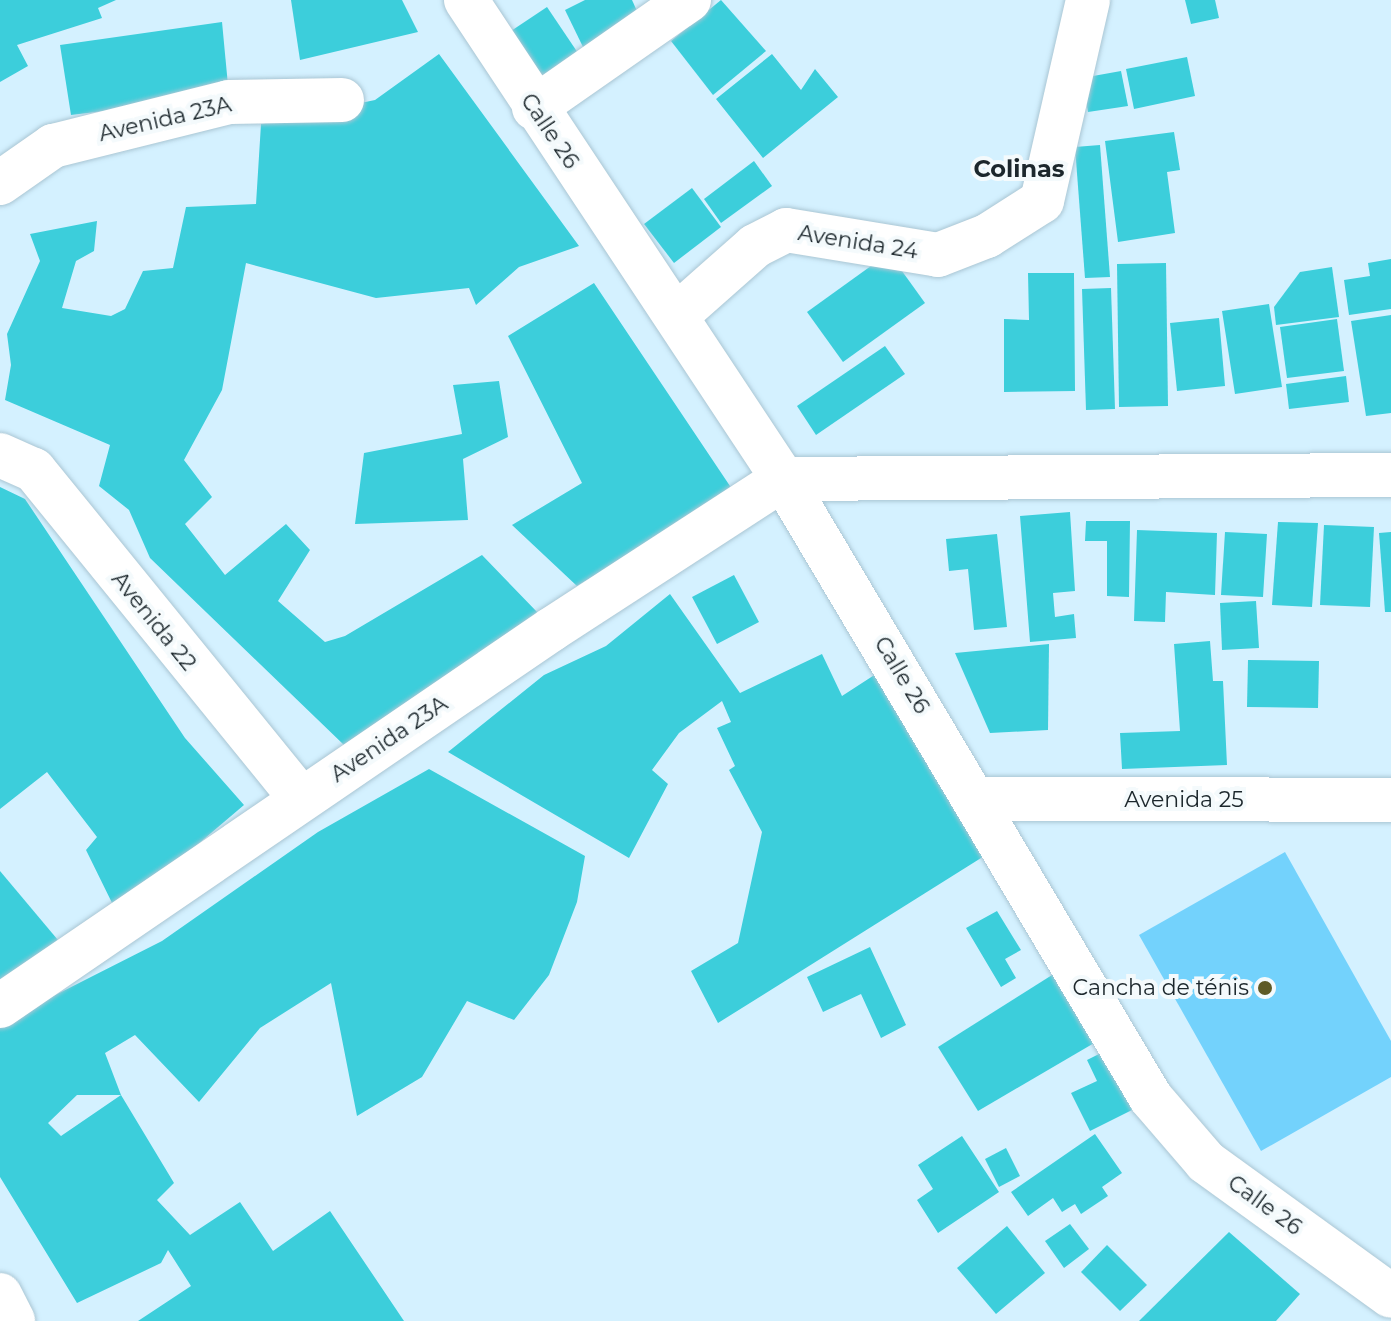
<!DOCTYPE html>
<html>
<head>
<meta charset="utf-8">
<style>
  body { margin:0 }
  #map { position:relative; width:1391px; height:1321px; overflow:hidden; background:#d4f1ff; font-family:Montserrat,sans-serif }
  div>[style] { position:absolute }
  .green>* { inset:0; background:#73d2fc }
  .building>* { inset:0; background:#3ccedb }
  .roads { filter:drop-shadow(0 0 2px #aac6d4) drop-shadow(0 0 2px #aac6d4) }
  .minor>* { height:44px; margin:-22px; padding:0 22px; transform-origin:22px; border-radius:22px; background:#fff }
  .dots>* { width:22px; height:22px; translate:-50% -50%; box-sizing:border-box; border:4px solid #f4fafc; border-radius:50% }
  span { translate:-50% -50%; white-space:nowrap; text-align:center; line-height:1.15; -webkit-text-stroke:8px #f4fafc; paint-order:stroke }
  .street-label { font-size:22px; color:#1c272c }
  .poi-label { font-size:22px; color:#1c272c }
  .right { translate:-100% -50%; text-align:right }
  .neighbourhood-label { font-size:24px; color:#1c272c; font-weight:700 }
</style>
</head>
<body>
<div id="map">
  <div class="green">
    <div style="clip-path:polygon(1285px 852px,1391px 1041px,1391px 1077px,1261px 1151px,1139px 935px)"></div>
  </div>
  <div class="building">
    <div style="clip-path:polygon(0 0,116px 0,98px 8px,102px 18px,17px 45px,28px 66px,0 82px)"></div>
    <div style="clip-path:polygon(291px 0,402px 0,418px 32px,300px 60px)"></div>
    <div style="clip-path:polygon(585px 0,632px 0,641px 20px,584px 49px,565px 10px)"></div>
    <div style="clip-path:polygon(721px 0,766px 51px,713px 95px,671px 41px)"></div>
    <div style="clip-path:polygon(1185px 0,1215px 0,1219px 18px,1191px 24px)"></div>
    <div style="clip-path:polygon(547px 7px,582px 59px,539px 87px,505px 35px)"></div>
    <div style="clip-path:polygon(222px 22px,229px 96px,71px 115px,60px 45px)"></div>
    <div style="clip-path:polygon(439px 54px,579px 246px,519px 267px,476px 305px,469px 288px,376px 298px,246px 263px,222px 390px,184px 460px,212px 497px,185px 524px,225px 575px,286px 524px,310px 550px,278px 601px,325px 642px,345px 636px,482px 555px,538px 613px,344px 745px,150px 558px,129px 510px,99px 486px,110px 445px,5px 400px,11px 365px,7px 334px,40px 261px,30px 234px,97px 221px,94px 251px,76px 261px,62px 308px,111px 316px,125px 309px,143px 271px,173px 268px,186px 207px,256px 204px,261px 124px,375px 100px)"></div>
    <div style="clip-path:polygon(772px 54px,801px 90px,815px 69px,838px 97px,763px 158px,716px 99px)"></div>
    <div style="clip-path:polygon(1187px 57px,1195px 96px,1134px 109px,1126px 69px)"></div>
    <div style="clip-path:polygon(1121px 71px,1128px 106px,1088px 112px,1082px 78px)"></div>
    <div style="clip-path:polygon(1174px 132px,1180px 170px,1167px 172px,1175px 233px,1118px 242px,1105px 141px)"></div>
    <div style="clip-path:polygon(1100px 145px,1110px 277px,1085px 278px,1075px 147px)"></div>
    <div style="clip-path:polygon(754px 161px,772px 186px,721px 223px,704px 199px)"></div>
    <div style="clip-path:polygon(692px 188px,721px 227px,674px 263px,644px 224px)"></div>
    <div style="clip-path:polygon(889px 253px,925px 303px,843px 362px,807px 312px)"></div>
    <div style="clip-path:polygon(1391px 259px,1391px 309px,1349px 315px,1344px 280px,1370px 276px,1368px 263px)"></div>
    <div style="clip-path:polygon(1166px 263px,1168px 406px,1119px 407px,1117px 264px)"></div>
    <div style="clip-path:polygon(1332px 267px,1339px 317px,1276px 325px,1274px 307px,1300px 272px)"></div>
    <div style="clip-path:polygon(1028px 273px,1074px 273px,1075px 391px,1004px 392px,1004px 319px,1029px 320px)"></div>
    <div style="clip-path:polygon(594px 283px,734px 492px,577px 586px,512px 525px,582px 483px,508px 336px)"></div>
    <div style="clip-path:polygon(1111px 288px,1115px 409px,1086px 410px,1082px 289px)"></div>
    <div style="clip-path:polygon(1269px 304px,1282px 387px,1235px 394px,1222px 311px)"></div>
    <div style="clip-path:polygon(1391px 315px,1391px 413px,1366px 416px,1351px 321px)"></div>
    <div style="clip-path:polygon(1219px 318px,1225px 386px,1177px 391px,1170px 323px)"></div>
    <div style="clip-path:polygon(1337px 319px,1344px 371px,1287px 378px,1280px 327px)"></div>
    <div style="clip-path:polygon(885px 346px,905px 374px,816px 435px,797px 406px)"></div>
    <div style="clip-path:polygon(1346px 376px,1349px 402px,1289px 409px,1286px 384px)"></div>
    <div style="clip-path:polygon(499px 381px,508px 437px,463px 459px,468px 520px,355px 524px,364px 453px,462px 434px,453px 385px)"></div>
    <div style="clip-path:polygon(0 487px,25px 499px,185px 738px,244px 805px,117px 913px,86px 850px,97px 837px,47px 772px,0 809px)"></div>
    <div style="clip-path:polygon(1070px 512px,1075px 591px,1053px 593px,1055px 617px,1074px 614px,1076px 638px,1030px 642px,1020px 516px)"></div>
    <div style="clip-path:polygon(1086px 521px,1130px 521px,1129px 597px,1107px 596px,1107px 541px,1085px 541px)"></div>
    <div style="clip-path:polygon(1278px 522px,1318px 523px,1312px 607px,1272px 605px)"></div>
    <div style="clip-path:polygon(1324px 525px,1374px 527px,1370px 607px,1320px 605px)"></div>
    <div style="clip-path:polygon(1137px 530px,1217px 533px,1215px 595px,1166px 592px,1165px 622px,1134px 621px)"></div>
    <div style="clip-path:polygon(1225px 532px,1267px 534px,1263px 597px,1221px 595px)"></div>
    <div style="clip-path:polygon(1391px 532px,1391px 612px,1385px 612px,1379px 533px)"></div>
    <div style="clip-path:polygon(997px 534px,1007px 627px,974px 630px,968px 569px,949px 571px,946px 539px)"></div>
    <div style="clip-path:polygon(734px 575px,759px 622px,717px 644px,692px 597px)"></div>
    <div style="clip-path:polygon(670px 594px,740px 693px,822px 654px,842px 696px,879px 672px,989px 853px,718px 1023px,691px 971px,738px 943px,762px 832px,729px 770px,735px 766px,717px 728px,731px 722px,722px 701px,679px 733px,652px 770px,668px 784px,629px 858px,448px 752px,544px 675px,606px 646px)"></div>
    <div style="clip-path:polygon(1256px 601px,1259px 648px,1222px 650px,1220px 603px)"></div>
    <div style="clip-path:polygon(1210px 641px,1213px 681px,1223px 681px,1227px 765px,1122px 769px,1120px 733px,1180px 731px,1174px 644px)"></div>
    <div style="clip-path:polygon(1049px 644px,1048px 730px,990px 733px,955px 653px)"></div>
    <div style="clip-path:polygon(1248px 660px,1319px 661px,1318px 708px,1247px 707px)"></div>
    <div style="clip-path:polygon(429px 769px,585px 856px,577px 902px,549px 975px,514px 1020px,467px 1001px,422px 1077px,357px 1116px,331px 983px,260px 1028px,199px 1102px,135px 1035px,105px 1053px,121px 1095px,77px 1095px,48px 1123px,61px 1136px,121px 1095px,174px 1183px,157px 1200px,190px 1235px,240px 1202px,273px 1251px,330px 1211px,404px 1321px,138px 1321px,191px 1286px,168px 1250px,161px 1263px,77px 1303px,0 1177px,0 1023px,162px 941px,318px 832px)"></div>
    <div style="clip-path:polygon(0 871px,68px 952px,0 995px)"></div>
    <div style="clip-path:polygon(997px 911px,1021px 950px,1005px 959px,1016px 978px,1001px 987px,966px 928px)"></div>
    <div style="clip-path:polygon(870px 947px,906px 1025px,881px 1038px,861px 994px,823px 1012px,807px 977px)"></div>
    <div style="clip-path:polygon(1060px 970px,1101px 1039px,978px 1111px,938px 1047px)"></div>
    <div style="clip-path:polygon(1117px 1045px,1146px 1103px,1090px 1131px,1071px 1093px,1097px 1081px,1087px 1060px)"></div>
    <div style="clip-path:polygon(1095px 1134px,1122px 1173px,1102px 1187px,1108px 1196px,1081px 1214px,1075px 1204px,1062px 1212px,1053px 1198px,1028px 1216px,1011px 1192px)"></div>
    <div style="clip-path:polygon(962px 1136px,999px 1192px,938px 1233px,917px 1200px,933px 1189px,918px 1165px)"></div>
    <div style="clip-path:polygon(1006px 1148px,1020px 1176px,999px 1187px,985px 1159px)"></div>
    <div style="clip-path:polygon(1070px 1224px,1089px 1249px,1064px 1268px,1045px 1241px)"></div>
    <div style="clip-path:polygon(1007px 1226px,1045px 1273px,996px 1314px,957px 1268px)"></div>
    <div style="clip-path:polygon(1229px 1232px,1300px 1294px,1276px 1321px,1139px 1321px)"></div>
    <div style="clip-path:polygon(1107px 1245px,1147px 1285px,1120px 1311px,1081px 1272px)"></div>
  </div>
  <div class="roads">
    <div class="minor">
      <div style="left:466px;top:0;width:574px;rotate:56.5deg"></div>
      <div style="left:783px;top:479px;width:720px;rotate:59.27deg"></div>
      <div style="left:1151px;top:1098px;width:84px;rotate:49.3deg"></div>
      <div style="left:1206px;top:1162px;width:228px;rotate:35.9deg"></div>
      <div style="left:534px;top:108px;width:189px;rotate:-34.9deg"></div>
      <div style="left:0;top:183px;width:65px;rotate:-34.9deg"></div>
      <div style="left:53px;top:146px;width:181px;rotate:-14deg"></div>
      <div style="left:229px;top:102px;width:113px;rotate:-1deg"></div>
      <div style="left:676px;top:316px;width:106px;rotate:-41.5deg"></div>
      <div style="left:755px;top:246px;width:35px;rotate:-27deg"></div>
      <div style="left:786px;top:230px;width:154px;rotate:9.3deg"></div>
      <div style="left:938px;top:255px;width:53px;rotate:-21.2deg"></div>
      <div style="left:987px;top:236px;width:65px;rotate:-32.5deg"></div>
      <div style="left:1042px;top:201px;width:206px;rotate:-77.1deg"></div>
      <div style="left:0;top:455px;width:37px;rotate:24deg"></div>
      <div style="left:34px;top:470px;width:423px;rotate:50.9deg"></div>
      <div style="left:977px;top:799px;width:414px;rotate:0.1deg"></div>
      <div style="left:0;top:1006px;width:668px;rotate:-34.33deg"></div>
      <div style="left:552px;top:629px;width:275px;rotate:-33deg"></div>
      <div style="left:783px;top:479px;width:608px;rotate:-0.38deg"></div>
      <div style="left:0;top:1295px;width:29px;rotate:63deg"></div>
    </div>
  </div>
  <div class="dots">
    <div style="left:1265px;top:988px;background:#5e5a26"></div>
  </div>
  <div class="street-label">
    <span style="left:165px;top:119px;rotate:-13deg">Avenida 23A</span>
    <span style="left:550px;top:131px;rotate:56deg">Calle 26</span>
    <span style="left:858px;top:242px;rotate:9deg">Avenida 24</span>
    <span style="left:154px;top:621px;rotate:51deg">Avenida 22</span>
    <span style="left:902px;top:675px;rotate:59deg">Calle 26</span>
    <span style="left:389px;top:739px;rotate:-34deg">Avenida 23A</span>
    <span style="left:1184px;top:800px">Avenida 25</span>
    <span style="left:1265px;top:1205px;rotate:36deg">Calle 26</span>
  </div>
  <div class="poi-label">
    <span class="right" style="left:1249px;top:988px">Cancha de ténis</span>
  </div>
  <div class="neighbourhood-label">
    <span style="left:1019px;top:169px">Colinas</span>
  </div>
</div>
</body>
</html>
